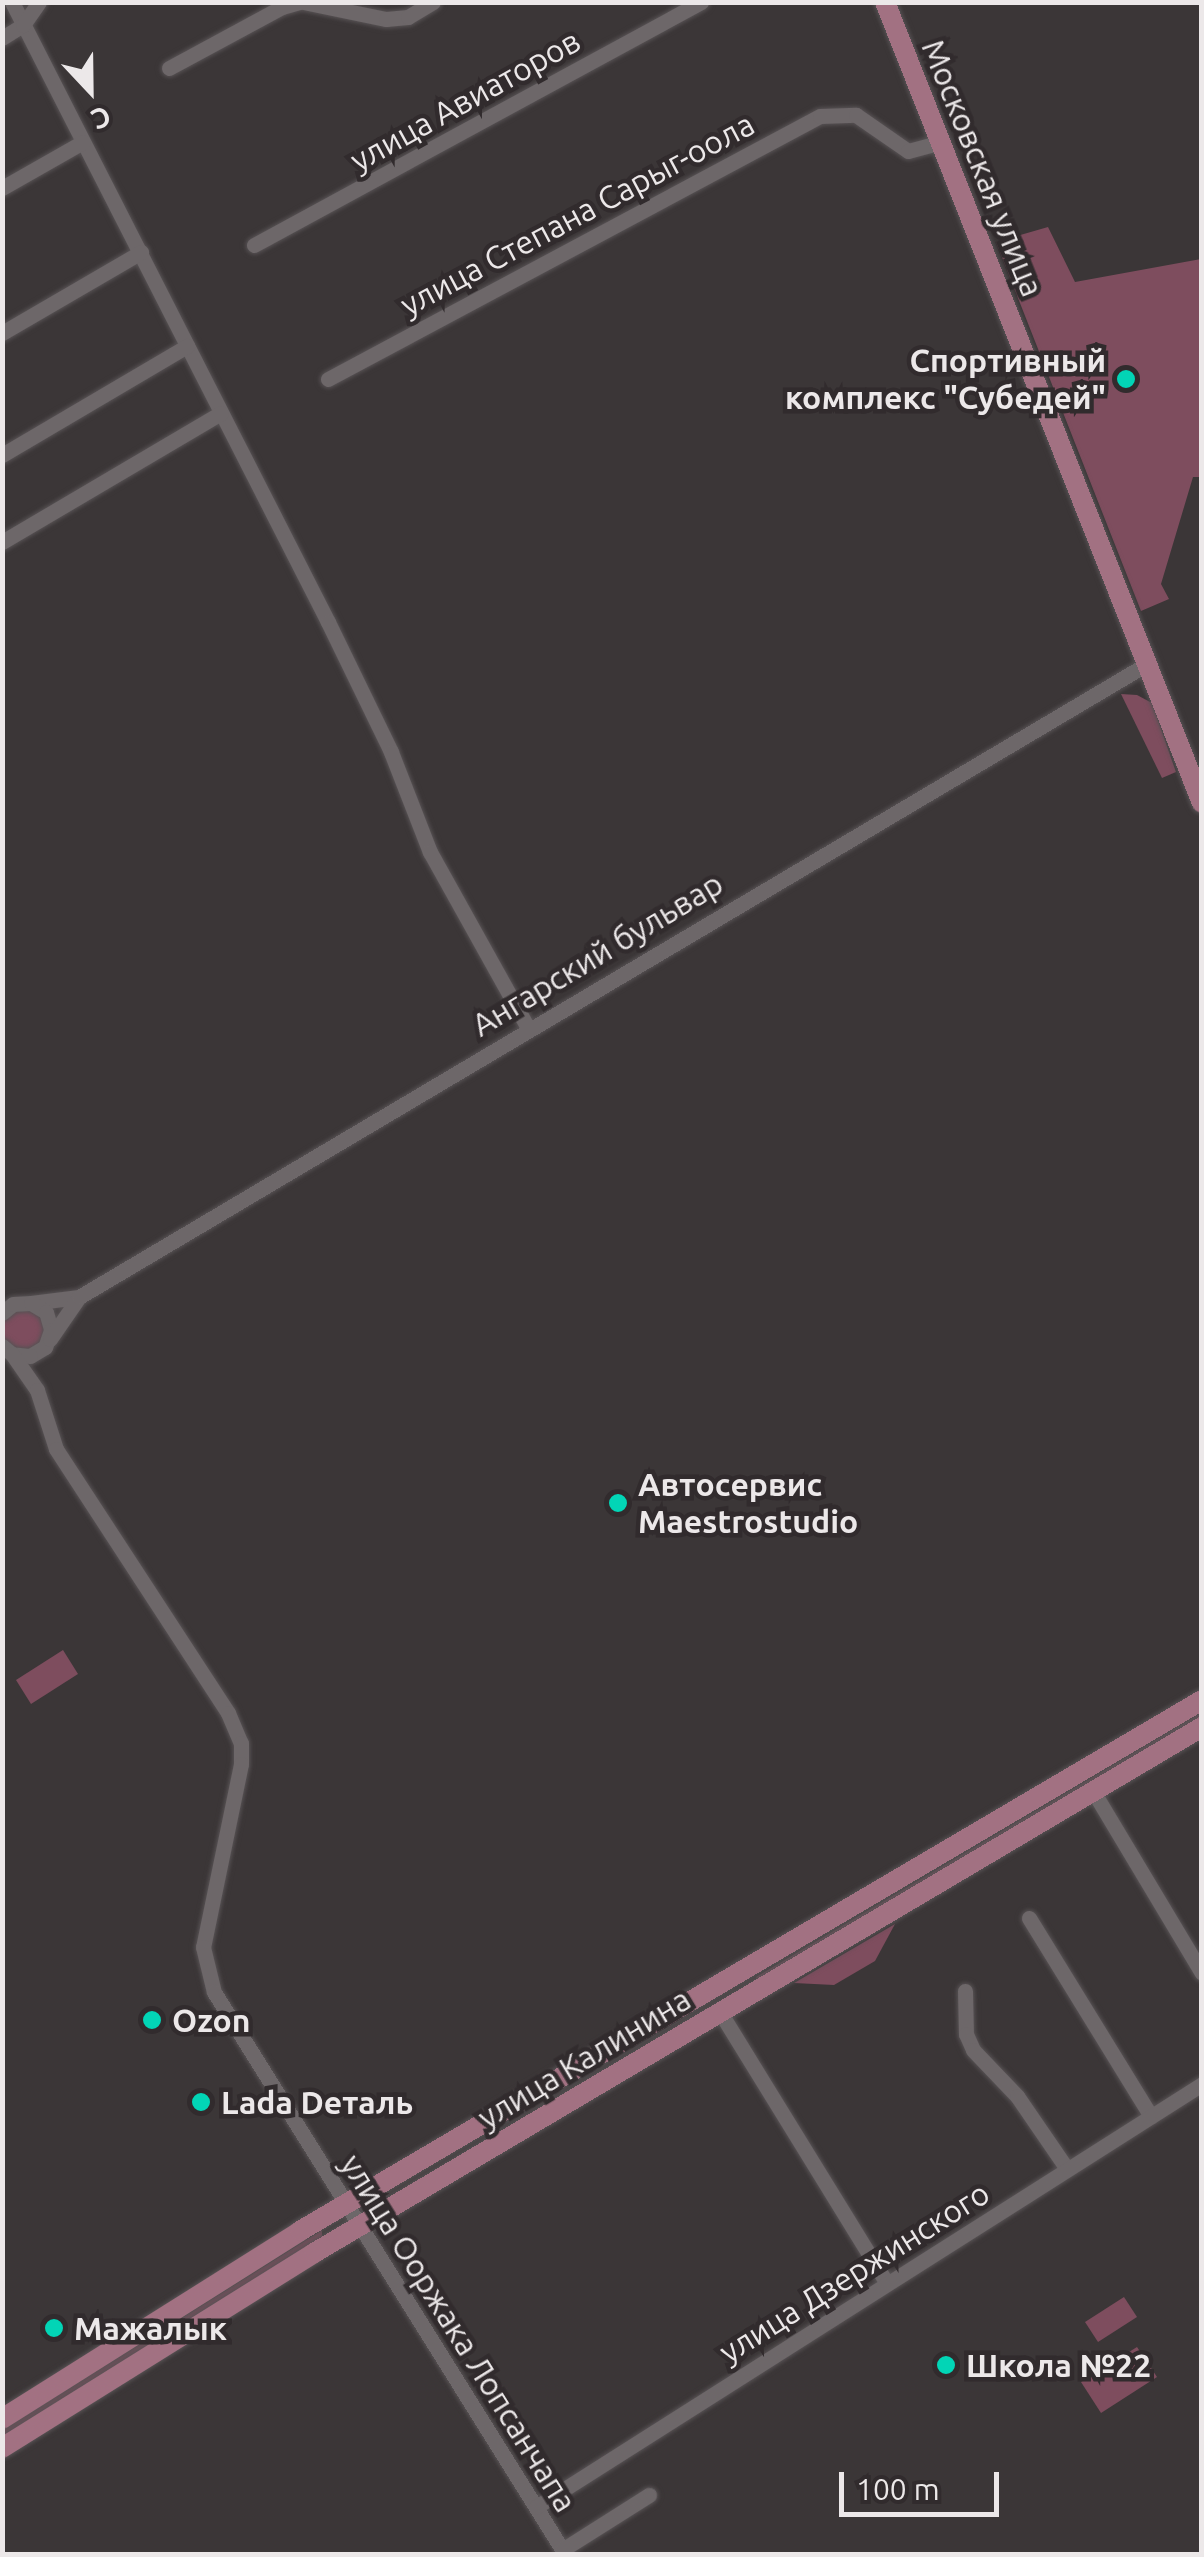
<!DOCTYPE html>
<html>
<head>
<meta charset="utf-8">
<style>
  body { margin:0 }
  #map { position:relative; width:1204px; height:2557px; overflow:hidden; background:#3b3637; font-family:Ubuntu,sans-serif }
  div>[style] { position:absolute }
  .green>* { inset:0; background:#7e4d5e }
  .round { border-radius:50% }
  .roads { filter:drop-shadow(0 0 2px #575254) drop-shadow(0 0 2px #575254) }
  .minor>* { height:15px; margin:-7.5px; padding:0 7.5px; transform-origin:7.5px; border-radius:7.5px; background:#6d6769 }
  .major>* { height:20px; margin:-10px; padding:0 10px; transform-origin:10px; border-radius:10px; background:#a27182 }
  .dots>* { width:28px; height:28px; translate:-50% -50%; box-sizing:border-box; border:5px solid #312b2d; border-radius:50% }
  span { translate:-50% -50%; white-space:nowrap; text-align:center; line-height:1.15; -webkit-text-stroke:9px #312b2d; paint-order:stroke }
  .street-label { font-size:32px; color:#ece8e9 }
  .poi-label { font-size:32px; color:#ece8e9; font-weight:700 }
  .right { translate:-100% -50%; text-align:right }
  .left { translate:0 -50%; text-align:left }
  .frame { position:absolute; inset:0; border:5px solid #ece8e9; pointer-events:none }
  .north { position:absolute; left:40px; top:40px; width:100px; height:100px; -webkit-text-stroke:8px #312b2d; paint-order:stroke; rotate:158deg; font-size:28px; font-weight:700; line-height:40px; text-align:center; color:#ece8e9 }
  .north::after { content:''; display:block; margin:auto; width:35px; height:45px; background:#ece8e9; clip-path:polygon(50% 0,100% 100%,50% 72%,0 100%) }
  .scale { position:absolute; left:839px; top:2472px; width:160px; height:45px; box-sizing:border-box; border:5px solid #ece8e9; border-top:0; padding-left:12px; font-size:30px; line-height:35px; white-space:nowrap; color:#ece8e9; -webkit-text-stroke:8px #312b2d; paint-order:stroke }
</style>
</head>
<body>
<div id="map">
  <div class="green">
    <div style="clip-path:polygon(1048px 227px,1075px 282px,1201px 259px,1201px 477px,1193px 477px,1161px 584px,1169px 599px,1141px 611px,996px 242px)"></div>
    <div style="clip-path:polygon(1121px 694px,1137px 695px,1152px 703px,1176px 772px,1162px 778px)"></div>
    <div class="round" style="left:2px;top:1309px;width:42px;height:42px"></div>
    <div style="clip-path:polygon(63px 1650px,78px 1674px,31px 1704px,16px 1680px)"></div>
    <div style="clip-path:polygon(1201px 1713px,1201px 1722px,760px 1984px,756px 1977px)"></div>
    <div style="clip-path:polygon(895px 1924px,875px 1961px,834px 1985px,794px 1983px)"></div>
    <div style="clip-path:polygon(322px 2230px,322px 2238px,3px 2438px,3px 2430px)"></div>
    <div style="clip-path:polygon(1124px 2297px,1137px 2317px,1098px 2342px,1085px 2322px)"></div>
    <div style="clip-path:polygon(1137px 2347px,1157px 2377px,1101px 2413px,1081px 2382px)"></div>
  </div>
  <div class="roads">
    <div class="minor">
      <div style="left:12px;top:2px;width:696px;rotate:62.99deg"></div>
      <div style="left:328px;top:622px;width:144px;rotate:64.1deg"></div>
      <div style="left:391px;top:752px;width:107px;rotate:68.7deg"></div>
      <div style="left:430px;top:852px;width:201px;rotate:60.9deg"></div>
      <div style="left:303px;top:2px;width:85px;rotate:11.6deg"></div>
      <div style="left:386px;top:19px;width:22px;rotate:-5deg"></div>
      <div style="left:408px;top:17px;width:29px;rotate:-31deg"></div>
      <div style="left:2px;top:38px;width:25px;rotate:-32deg"></div>
      <div style="left:23px;top:25px;width:28px;rotate:-55deg"></div>
      <div style="left:169px;top:68px;width:128px;rotate:-28.4deg"></div>
      <div style="left:282px;top:7px;width:19px;rotate:-16deg"></div>
      <div style="left:2px;top:188px;width:93px;rotate:-29.6deg"></div>
      <div style="left:254px;top:245px;width:509px;rotate:-28.53deg"></div>
      <div style="left:2px;top:333px;width:161px;rotate:-30.2deg"></div>
      <div style="left:328px;top:379px;width:558px;rotate:-28.13deg"></div>
      <div style="left:820px;top:116px;width:36px;rotate:-2deg"></div>
      <div style="left:856px;top:115px;width:63px;rotate:34.7deg"></div>
      <div style="left:908px;top:151px;width:34px;rotate:-15deg"></div>
      <div style="left:2px;top:455px;width:215px;rotate:-30.5deg"></div>
      <div style="left:2px;top:542px;width:254px;rotate:-30.5deg"></div>
      <div style="left:31px;top:1303px;width:48px;rotate:-7.1deg"></div>
      <div style="left:2px;top:1313px;width:14px;rotate:-39deg"></div>
      <div style="left:13px;top:1304px;width:18px;rotate:-3deg"></div>
      <div style="left:31px;top:1303px;width:17px;rotate:31deg"></div>
      <div style="left:46px;top:1312px;width:19px;rotate:74deg"></div>
      <div style="left:51px;top:1330px;width:18px;rotate:109deg"></div>
      <div style="left:45px;top:1347px;width:17px;rotate:149deg"></div>
      <div style="left:30px;top:1356px;width:18px;rotate:-174deg"></div>
      <div style="left:12px;top:1354px;width:13px;rotate:-141deg"></div>
      <div style="left:50px;top:1339px;width:51px;rotate:-55.4deg"></div>
      <div style="left:79px;top:1297px;width:1241px;rotate:-30.66deg"></div>
      <div style="left:12px;top:1354px;width:44px;rotate:55.2deg"></div>
      <div style="left:37px;top:1390px;width:62px;rotate:72.1deg"></div>
      <div style="left:56px;top:1449px;width:315px;rotate:56.9deg"></div>
      <div style="left:228px;top:1713px;width:33px;rotate:67deg"></div>
      <div style="left:241px;top:1743px;width:21px;rotate:90deg"></div>
      <div style="left:241px;top:1764px;width:187px;rotate:101.7deg"></div>
      <div style="left:203px;top:1947px;width:46px;rotate:76.3deg"></div>
      <div style="left:214px;top:1992px;width:663px;rotate:58.01deg"></div>
      <div style="left:1093px;top:1791px;width:212px;rotate:59.1deg"></div>
      <div style="left:1029px;top:1918px;width:233px;rotate:58.4deg"></div>
      <div style="left:965px;top:1991px;width:43px;rotate:88.7deg"></div>
      <div style="left:966px;top:2034px;width:17px;rotate:66deg"></div>
      <div style="left:973px;top:2050px;width:64px;rotate:46.3deg"></div>
      <div style="left:1017px;top:2096px;width:88px;rotate:55.6deg"></div>
      <div style="left:720px;top:2012px;width:317px;rotate:58.4deg"></div>
      <div style="left:536px;top:2507px;width:789px;rotate:-32.42deg"></div>
      <div style="left:562px;top:2550px;width:103px;rotate:-32.3deg"></div>
    </div>
    <div class="major">
      <div style="left:885px;top:2px;width:861px;rotate:68.41deg"></div>
      <div style="left:2px;top:2419px;width:352px;rotate:-32.2deg"></div>
      <div style="left:300px;top:2231px;width:1047px;rotate:-30.48deg"></div>
      <div style="left:2px;top:2448px;width:368px;rotate:-32deg"></div>
      <div style="left:314px;top:2253px;width:1032px;rotate:-30.64deg"></div>
    </div>
  </div>
  <div class="dots">
    <div style="left:1126px;top:379px;background:#02d5b6"></div>
    <div style="left:618px;top:1503px;background:#02d5b6"></div>
    <div style="left:152px;top:2020px;background:#02d5b6"></div>
    <div style="left:201px;top:2102px;background:#02d5b6"></div>
    <div style="left:54px;top:2328px;background:#02d5b6"></div>
    <div style="left:946px;top:2365px;background:#02d5b6"></div>
  </div>
  <div class="street-label">
    <span style="left:465px;top:100px;rotate:-29deg">улица Авиаторов</span>
    <span style="left:983px;top:168px;rotate:68deg">Московская улица</span>
    <span style="left:577px;top:214px;rotate:-28deg">улица Степана Сарыг-оола</span>
    <span style="left:597px;top:954px;rotate:-31deg">Ангарский бульвар</span>
    <span style="left:584px;top:2058px;rotate:-31deg">улица Калинина</span>
    <span style="left:854px;top:2272px;rotate:-32deg">улица Дзержинского</span>
    <span style="left:459px;top:2333px;rotate:58deg">улица Ооржака Лопсанчапа</span>
  </div>
  <div class="poi-label">
    <span class="right" style="left:1106px;top:379px">Спортивный<br>комплекс "Субедей"</span>
    <span class="left" style="left:638px;top:1503px">Автосервис<br>Maestrostudio</span>
    <span class="left" style="left:172px;top:2020px">Ozon</span>
    <span class="left" style="left:221px;top:2102px">Lada Dеталь</span>
    <span class="left" style="left:74px;top:2328px">Мажалык</span>
    <span class="left" style="left:966px;top:2365px">Школа №22</span>
  </div>
  <div class="frame"></div>
  <div class="north">С</div>
  <div class="scale">100 m</div>
</div>
</body>
</html>
